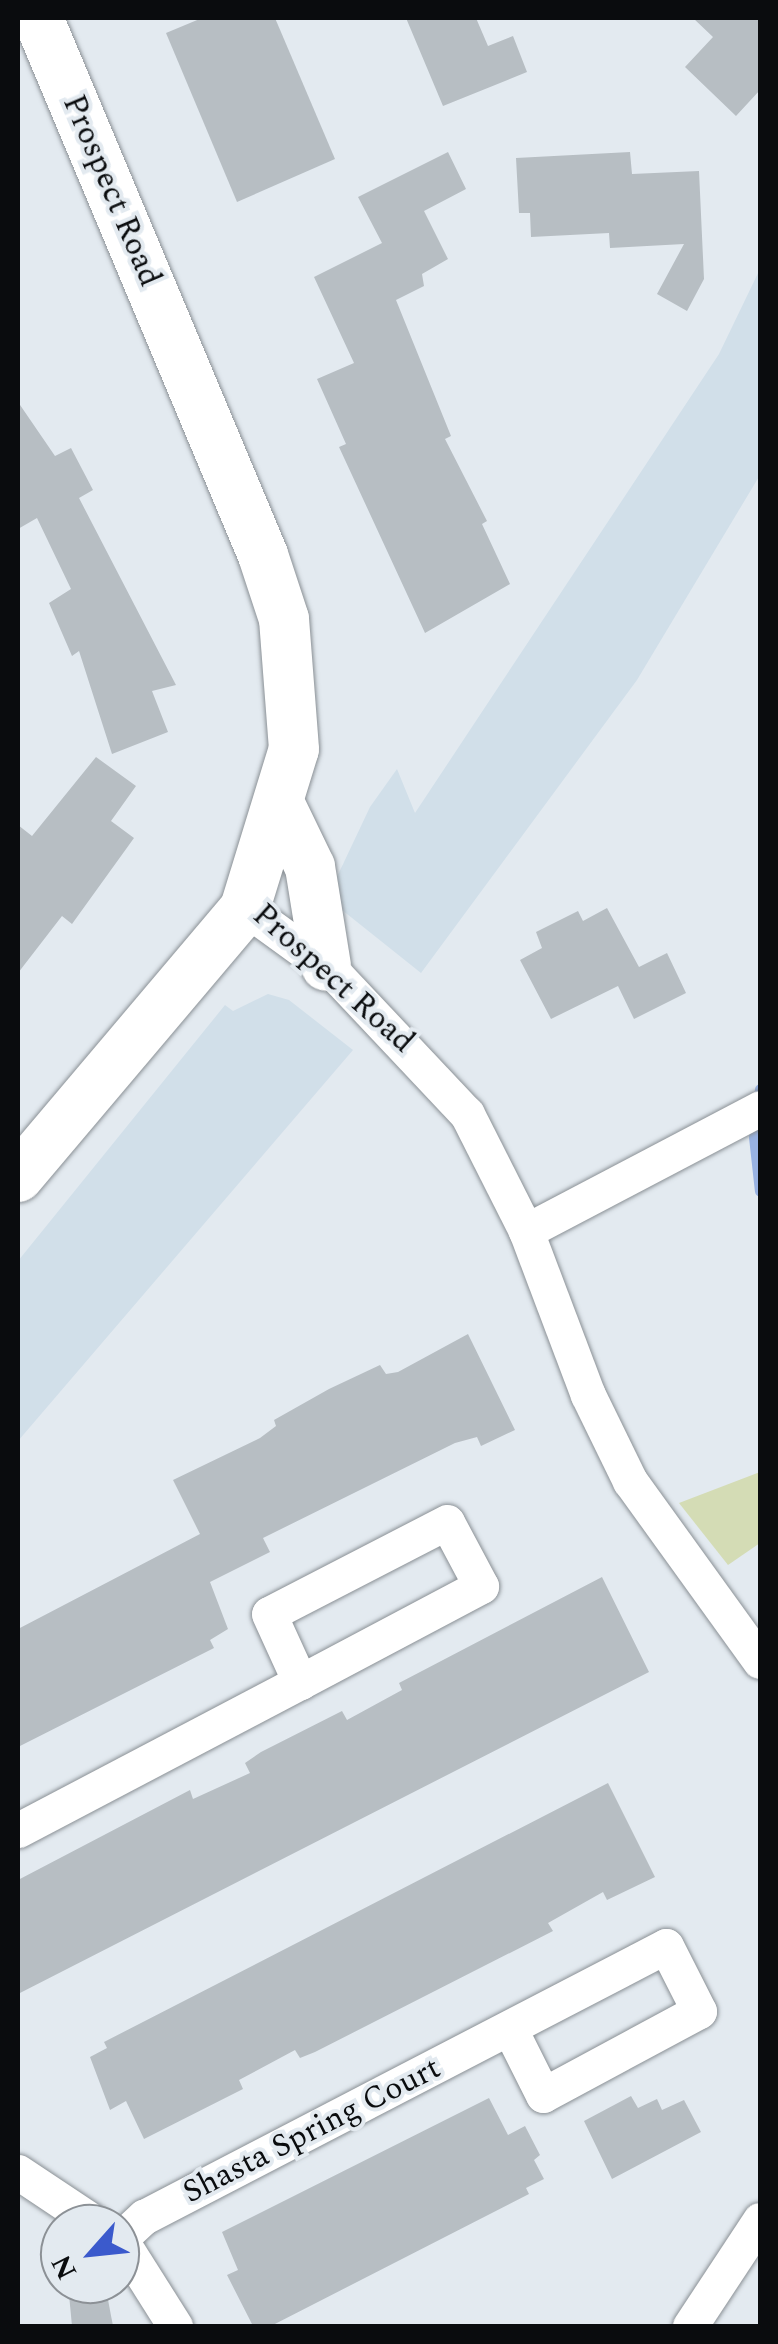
<!DOCTYPE html>
<html>
<head>
<meta charset="utf-8">
<style>
  body { margin:0 }
  #map { position:relative; width:778px; height:2344px; overflow:hidden; background:#e3eaf0; font-family:Spectral,serif }
  div>[style] { position:absolute }
  .built>* { inset:0; background:#d1dfe9 }
  .green>* { inset:0; background:#d4dcb5 }
  .stream>* { height:11px; margin:-5.5px; padding:0 5.5px; transform-origin:5.5px; border-radius:5.5px; background:#98b2e2 }
  .building>* { inset:0; background:#b7bec3 }
  .roads { filter:drop-shadow(0 0 2px #8a9095) drop-shadow(0 0 2px #8a9095) }
  .minor>* { height:35px; margin:-17.5px; padding:0 17.5px; transform-origin:17.5px; border-radius:17.5px; background:#fff }
  .secondary>* { height:50px; margin:-25px; padding:0 25px; transform-origin:25px; border-radius:25px; background:#fff }
  span { translate:-50% -50%; white-space:nowrap; text-align:center; line-height:1.15; -webkit-text-stroke:8px #e3eaf0; paint-order:stroke }
  .street-label { font-size:32px; color:#0a0c0e }
  .frame { position:absolute; inset:0; border:20px solid #0a0c0e; pointer-events:none }
  .north { position:absolute; left:40px; top:2204px; width:100px; height:100px; box-sizing:border-box; background:#e3eaf0; border:2px solid #8c9196; border-radius:50%; rotate:243deg; font-size:28px; font-weight:700; line-height:40px; text-align:center; color:#0a0c0e }
  .north::after { content:''; display:block; margin:auto; width:35px; height:45px; background:#3b5acc; clip-path:polygon(50% 0,100% 100%,50% 72%,0 100%) }
</style>
</head>
<body>
<div id="map">
  <div class="built">
    <div style="clip-path:polygon(760px 269px,760px 475px,637px 680px,421px 973px,327px 898px,370px 807px,397px 769px,415px 813px,719px 354px)"></div>
    <div style="clip-path:polygon(268px 994px,289px 1000px,353px 1050px,18px 1441px,18px 1261px,225px 1005px,233px 1011px)"></div>
  </div>
  <div class="green">
    <div style="clip-path:polygon(760px 1472px,760px 1543px,728px 1565px,679px 1503px)"></div>
  </div>
  <div class="stream">
    <div style="left:760px;top:1089px;width:48px;rotate:97.1deg"></div>
    <div style="left:754px;top:1137px;width:54px;rotate:83.7deg"></div>
  </div>
  <div class="building">
    <div style="clip-path:polygon(202px 18px,275px 18px,335px 159px,237px 202px,166px 33px)"></div>
    <div style="clip-path:polygon(406px 18px,476px 18px,488px 46px,513px 36px,527px 72px,443px 106px)"></div>
    <div style="clip-path:polygon(693px 18px,760px 18px,760px 90px,736px 116px,685px 67px,713px 37px)"></div>
    <div style="clip-path:polygon(448px 152px,466px 189px,424px 211px,448px 259px,422px 274px,424px 286px,396px 300px,451px 436px,445px 439px,487px 521px,482px 524px,510px 584px,425px 633px,339px 447px,346px 444px,317px 379px,354px 363px,314px 277px,382px 243px,358px 197px)"></div>
    <div style="clip-path:polygon(630px 152px,632px 174px,699px 171px,704px 279px,687px 311px,657px 294px,684px 244px,610px 248px,609px 233px,531px 237px,530px 213px,519px 213px,516px 158px)"></div>
    <div style="clip-path:polygon(18px 402px,55px 456px,71px 448px,93px 490px,79px 498px,176px 685px,152px 691px,168px 732px,112px 754px,79px 651px,72px 656px,49px 603px,71px 589px,37px 518px,18px 529px)"></div>
    <div style="clip-path:polygon(96px 757px,136px 786px,111px 821px,134px 838px,72px 924px,62px 916px,18px 973px,18px 825px,32px 836px)"></div>
    <div style="clip-path:polygon(607px 908px,639px 967px,667px 953px,686px 993px,634px 1019px,618px 986px,551px 1019px,520px 960px,542px 948px,536px 932px,578px 911px,583px 921px)"></div>
    <div style="clip-path:polygon(468px 1334px,515px 1430px,481px 1446px,477px 1437px,455px 1443px,263px 1538px,270px 1552px,210px 1582px,228px 1629px,210px 1640px,214px 1648px,18px 1747px,18px 1629px,200px 1534px,173px 1480px,260px 1438px,276px 1426px,274px 1420px,329px 1389px,380px 1365px,386px 1374px,398px 1372px)"></div>
    <div style="clip-path:polygon(602px 1577px,649px 1672px,18px 1994px,18px 1880px,190px 1790px,193px 1799px,250px 1773px,245px 1763px,261px 1752px,342px 1711px,347px 1720px,402px 1690px,399px 1683px)"></div>
    <div style="clip-path:polygon(608px 1783px,655px 1877px,607px 1900px,603px 1892px,548px 1923px,553px 1931px,315px 2052px,300px 2058px,295px 2050px,239px 2080px,243px 2089px,144px 2139px,126px 2101px,110px 2110px,90px 2057px,107px 2048px,104px 2042px)"></div>
    <div style="clip-path:polygon(631px 2096px,638px 2108px,657px 2099px,662px 2110px,684px 2100px,701px 2132px,612px 2179px,584px 2121px)"></div>
    <div style="clip-path:polygon(489px 2098px,508px 2135px,525px 2126px,540px 2155px,534px 2160px,544px 2179px,526px 2188px,529px 2194px,271px 2326px,253px 2326px,227px 2275px,238px 2270px,222px 2232px)"></div>
    <div style="clip-path:polygon(68px 2284px,105px 2284px,113px 2326px,72px 2326px)"></div>
  </div>
  <div class="roads">
    <div class="minor">
      <div style="left:245px;top:908px;width:109px;rotate:36deg"></div>
      <div style="left:333px;top:972px;width:195px;rotate:46.7deg"></div>
      <div style="left:467px;top:1114px;width:131px;rotate:63.2deg"></div>
      <div style="left:526px;top:1231px;width:175px;rotate:69.3deg"></div>
      <div style="left:588px;top:1395px;width:96px;rotate:64deg"></div>
      <div style="left:630px;top:1481px;width:222px;rotate:54.2deg"></div>
      <div style="left:526px;top:1231px;width:264px;rotate:-27.7deg"></div>
      <div style="left:18px;top:1830px;width:318px;rotate:-27.7deg"></div>
      <div style="left:300px;top:1682px;width:205px;rotate:-27.9deg"></div>
      <div style="left:481px;top:1586px;width:72px;rotate:-118deg"></div>
      <div style="left:447px;top:1522px;width:200px;rotate:152.7deg"></div>
      <div style="left:269px;top:1614px;width:75px;rotate:65.5deg"></div>
      <div style="left:18px;top:2172px;width:94px;rotate:33.7deg"></div>
      <div style="left:120px;top:2239px;width:33px;rotate:-43deg"></div>
      <div style="left:144px;top:2217px;width:588px;rotate:-27.44deg"></div>
      <div style="left:666px;top:1946px;width:73px;rotate:63.1deg"></div>
      <div style="left:699px;top:2011px;width:177px;rotate:151.7deg"></div>
      <div style="left:543px;top:2095px;width:74px;rotate:-116.6deg"></div>
      <div style="left:120px;top:2239px;width:103px;rotate:57.7deg"></div>
      <div style="left:690px;top:2326px;width:127px;rotate:-56.6deg"></div>
    </div>
    <div class="secondary">
      <div style="left:280px;top:805px;width:69px;rotate:64.2deg"></div>
      <div style="left:310px;top:867px;width:100px;rotate:80.8deg"></div>
      <div style="left:18px;top:1177px;width:352px;rotate:-49.8deg"></div>
      <div style="left:245px;top:908px;width:166px;rotate:-72.9deg"></div>
      <div style="left:294px;top:749px;width:130px;rotate:-94.4deg"></div>
      <div style="left:284px;top:619px;width:67px;rotate:-108.2deg"></div>
      <div style="left:263px;top:555px;width:582px;rotate:-112.73deg"></div>
    </div>
  </div>
  <div class="street-label">
    <span style="left:111px;top:191px;rotate:67deg">Prospect Road</span>
    <span style="left:333px;top:979px;rotate:42deg">Prospect Road</span>
    <span style="left:312px;top:2131px;rotate:-27deg">Shasta Spring Court</span>
  </div>
  <div class="frame"></div>
  <div class="north">N</div>
</div>
</body>
</html>
